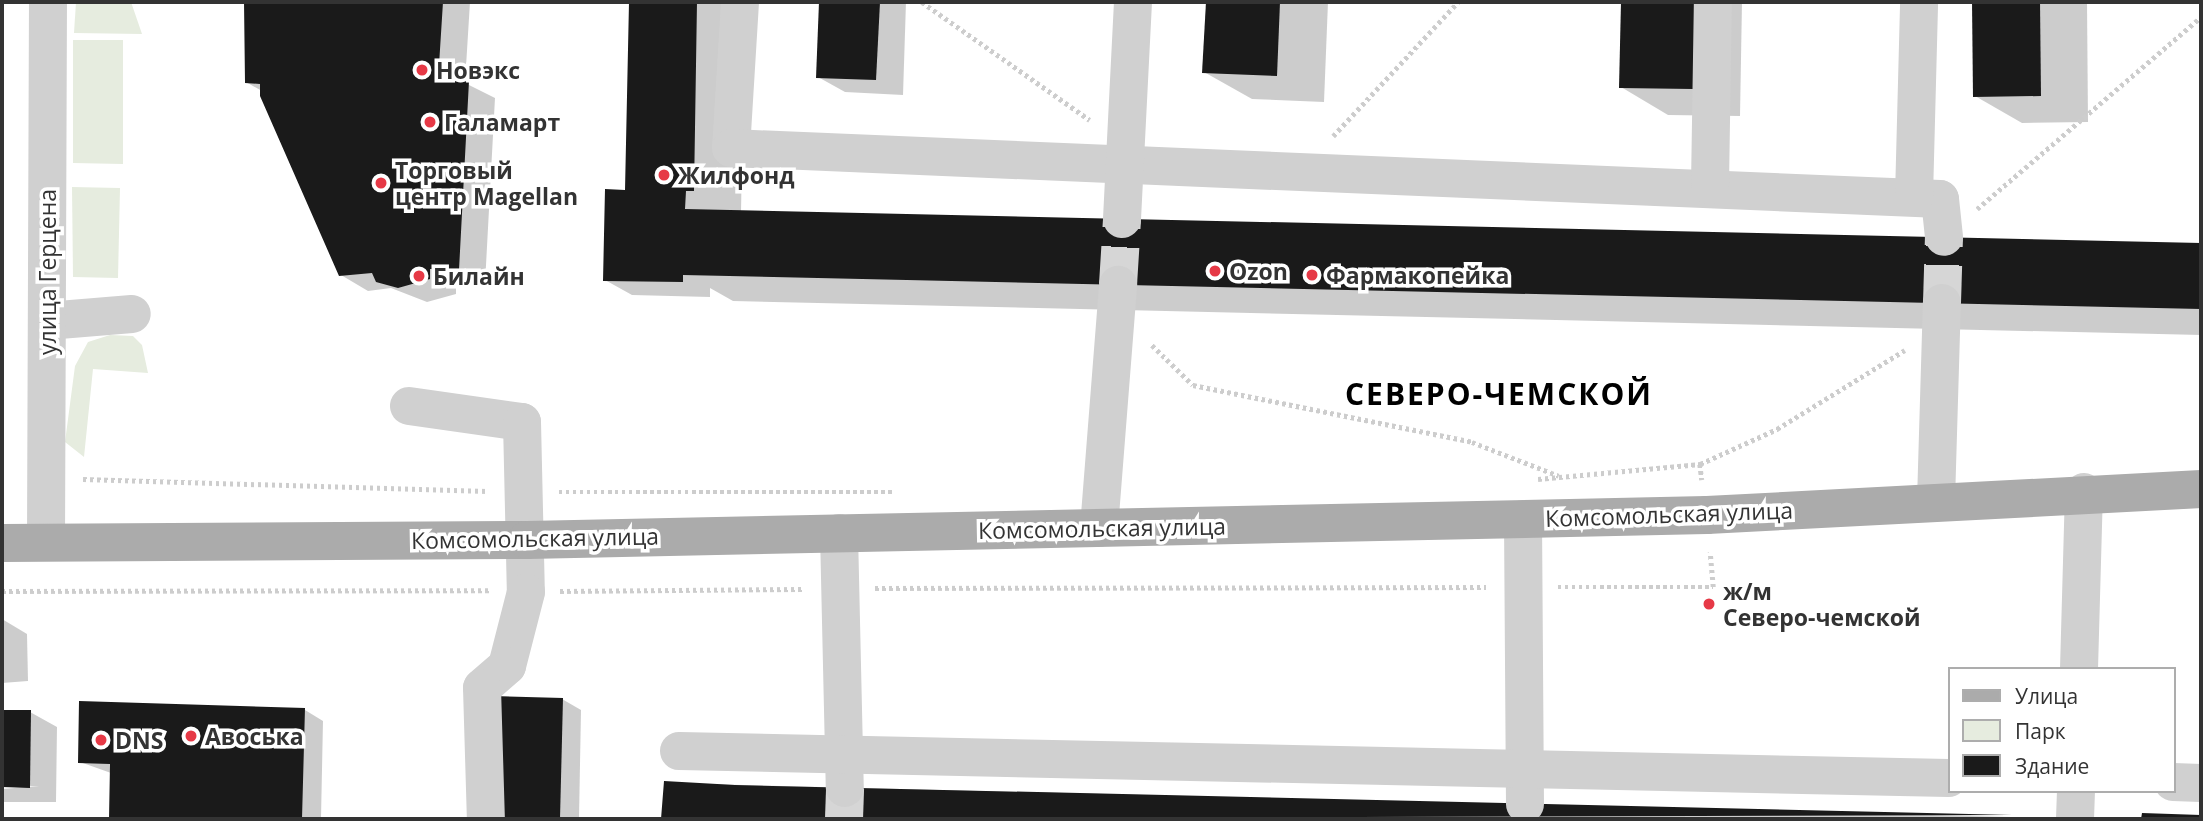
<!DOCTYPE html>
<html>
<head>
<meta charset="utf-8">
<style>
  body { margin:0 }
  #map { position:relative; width:2203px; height:821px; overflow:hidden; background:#fff; font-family:"Open Sans",sans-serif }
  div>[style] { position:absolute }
  .green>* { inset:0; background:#e6ecdf }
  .shadow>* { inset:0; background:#0003 }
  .building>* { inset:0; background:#1a1a1a }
  .minor-tunnel>* { height:38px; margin-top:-19px; transform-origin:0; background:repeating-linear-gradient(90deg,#d6d6d6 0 38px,transparent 0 57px) }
  .path>* { height:4.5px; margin-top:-2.25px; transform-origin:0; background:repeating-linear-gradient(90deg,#cdcdcd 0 3.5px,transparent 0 7px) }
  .minor>* { height:38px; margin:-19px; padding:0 19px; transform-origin:19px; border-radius:19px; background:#d0d0d0 }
  .major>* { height:38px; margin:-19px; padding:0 19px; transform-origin:19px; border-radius:19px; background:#ababab }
  .dots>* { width:19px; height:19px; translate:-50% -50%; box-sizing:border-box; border:4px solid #fff; border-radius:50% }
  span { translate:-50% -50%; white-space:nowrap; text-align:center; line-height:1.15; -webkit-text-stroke:7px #fff; paint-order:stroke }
  .poi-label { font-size:23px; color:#333; font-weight:700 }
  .left { translate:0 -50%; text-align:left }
  .street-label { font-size:23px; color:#333 }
  .district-label { font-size:30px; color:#000; font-weight:700; letter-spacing:2px }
  .frame { position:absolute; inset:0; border:4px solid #333; pointer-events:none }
  .legend { position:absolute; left:1948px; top:667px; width:228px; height:126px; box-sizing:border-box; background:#fff; border:2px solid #adadad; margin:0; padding:9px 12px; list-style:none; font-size:21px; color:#333 }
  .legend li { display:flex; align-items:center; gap:14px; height:35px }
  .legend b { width:35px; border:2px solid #adadad }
</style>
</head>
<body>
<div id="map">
  <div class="green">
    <div style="clip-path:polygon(76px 2px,131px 2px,142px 34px,74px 33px)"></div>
    <div style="clip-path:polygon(73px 40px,123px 40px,123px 164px,73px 163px)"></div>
    <div style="clip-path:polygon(72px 187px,120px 188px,118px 278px,73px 277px)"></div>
    <div style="clip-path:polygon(110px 335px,133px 336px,142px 345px,148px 373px,93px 369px,84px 457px,65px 442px,75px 366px,88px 342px)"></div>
  </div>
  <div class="shadow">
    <div style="clip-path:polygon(246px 2px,470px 2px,465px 83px,495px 98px,485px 284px,456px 284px,456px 294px,427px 302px,391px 288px,368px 291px,341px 275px,262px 91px,246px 82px)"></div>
    <div style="clip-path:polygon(630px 2px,745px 2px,741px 212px,2201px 245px,2201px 335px,733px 301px,710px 288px,710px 297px,632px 295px,605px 280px,627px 191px)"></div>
    <div style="clip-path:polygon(821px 2px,906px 2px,903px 95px,845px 92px,818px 77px)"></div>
    <div style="clip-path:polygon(1207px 2px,1328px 2px,1324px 102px,1252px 99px,1204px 72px)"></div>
    <div style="clip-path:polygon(1622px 2px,1742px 2px,1740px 116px,1668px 115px,1621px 87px)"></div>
    <div style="clip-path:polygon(1974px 2px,2087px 2px,2088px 122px,2022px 123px,1975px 96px)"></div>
    <div style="clip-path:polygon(2px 619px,27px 634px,28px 681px,2px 683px)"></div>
    <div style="clip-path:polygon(562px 699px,581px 710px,579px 819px,505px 819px,494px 784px)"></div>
    <div style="clip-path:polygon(305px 710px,323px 721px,321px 819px,110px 819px,111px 773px,80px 762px)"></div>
    <div style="clip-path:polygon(2px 711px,30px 712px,57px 727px,56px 802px,2px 802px,2px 789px,39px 786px,2px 786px)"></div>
    <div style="clip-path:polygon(665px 783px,2011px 817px,2016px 819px,664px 819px)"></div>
  </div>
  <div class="building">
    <div style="clip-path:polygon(244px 2px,443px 2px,438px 81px,469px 81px,459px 270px,430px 269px,430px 279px,398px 288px,376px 282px,372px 273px,339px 276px,260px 96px,260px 84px,245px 83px)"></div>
    <div style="clip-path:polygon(629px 2px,697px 2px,694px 191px,686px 191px,685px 209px,2201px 243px,2201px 309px,683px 275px,683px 282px,603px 281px,605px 189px,625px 190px)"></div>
    <div style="clip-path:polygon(819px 2px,880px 2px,876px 80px,816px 78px)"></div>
    <div style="clip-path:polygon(1206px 2px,1280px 2px,1277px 76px,1202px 73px)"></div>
    <div style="clip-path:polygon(1621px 2px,1695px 2px,1693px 89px,1619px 88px)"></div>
    <div style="clip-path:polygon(1972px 2px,2040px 2px,2041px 96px,1973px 97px)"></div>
    <div style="clip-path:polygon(493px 696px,563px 698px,560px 819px,503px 819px)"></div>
    <div style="clip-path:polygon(79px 701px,305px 708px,302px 819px,109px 819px,110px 764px,78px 763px)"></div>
    <div style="clip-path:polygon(2px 710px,31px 710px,30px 788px,2px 787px)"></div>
    <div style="clip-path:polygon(664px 781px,735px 785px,2012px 815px,661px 819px)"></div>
    <div style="clip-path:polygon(2142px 813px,2201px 815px,2201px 819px,2141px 819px)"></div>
  </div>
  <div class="minor-tunnel">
    <div style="left:1118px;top:285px;width:66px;rotate:-86.5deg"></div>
    <div style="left:1942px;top:303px;width:66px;rotate:-88.3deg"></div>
    <div style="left:844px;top:819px;width:31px;rotate:-88deg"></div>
  </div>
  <div class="path">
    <div style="left:922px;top:2px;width:205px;rotate:35.1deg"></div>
    <div style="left:1333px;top:136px;width:183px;rotate:-47deg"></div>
    <div style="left:1977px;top:209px;width:295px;rotate:-40.6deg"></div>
    <div style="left:1152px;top:345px;width:57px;rotate:44.3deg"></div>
    <div style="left:1193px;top:385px;width:285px;rotate:11.5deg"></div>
    <div style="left:1472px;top:442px;width:93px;rotate:21.3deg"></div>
    <div style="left:1700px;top:464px;width:16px;rotate:83deg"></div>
    <div style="left:83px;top:479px;width:404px;rotate:1.7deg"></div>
    <div style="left:1538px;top:479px;width:163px;rotate:-5.3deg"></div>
    <div style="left:1700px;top:464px;width:85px;rotate:-24.4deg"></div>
    <div style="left:1777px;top:429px;width:150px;rotate:-31.7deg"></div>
    <div style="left:559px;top:492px;width:334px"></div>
    <div style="left:1558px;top:587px;width:155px"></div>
    <div style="left:1713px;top:587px;width:35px;rotate:-95deg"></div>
    <div style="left:875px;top:588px;width:611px;rotate:-0.09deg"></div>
    <div style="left:2px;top:591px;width:487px;rotate:-0.1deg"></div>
    <div style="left:560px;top:591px;width:243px;rotate:-0.5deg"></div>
  </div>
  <div class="minor">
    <div style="left:740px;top:2px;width:146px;rotate:93.5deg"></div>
    <div style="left:731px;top:148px;width:1210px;rotate:2.42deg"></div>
    <div style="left:1940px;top:199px;width:38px;rotate:84deg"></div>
    <div style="left:1710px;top:185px;width:183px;rotate:-89.1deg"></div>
    <div style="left:1914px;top:197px;width:195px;rotate:-88.5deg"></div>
    <div style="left:1122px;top:219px;width:217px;rotate:-87.1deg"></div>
    <div style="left:47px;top:321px;width:85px;rotate:-4.7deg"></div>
    <div style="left:409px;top:406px;width:114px;rotate:8.1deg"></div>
    <div style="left:522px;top:422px;width:170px;rotate:88.7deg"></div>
    <div style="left:526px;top:592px;width:76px;rotate:104.4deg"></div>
    <div style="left:507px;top:666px;width:33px;rotate:139deg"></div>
    <div style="left:482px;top:688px;width:131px;rotate:88.3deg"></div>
    <div style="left:1936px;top:501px;width:198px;rotate:-88.3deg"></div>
    <div style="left:1523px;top:519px;width:285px;rotate:89.6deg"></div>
    <div style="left:1099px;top:528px;width:244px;rotate:-85.5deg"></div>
    <div style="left:839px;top:533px;width:255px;rotate:88.7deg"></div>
    <div style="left:46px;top:542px;width:540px;rotate:-89.79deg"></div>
    <div style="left:2079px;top:669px;width:177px;rotate:-88.4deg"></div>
    <div style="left:679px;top:751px;width:1270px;rotate:1.22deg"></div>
    <div style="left:2173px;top:782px;width:28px;rotate:2deg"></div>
    <div style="left:2075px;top:819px;width:28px;rotate:-88deg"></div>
  </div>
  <div class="major">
    <div style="left:2px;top:543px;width:525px;rotate:-0.33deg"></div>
    <div style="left:527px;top:540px;width:1180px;rotate:-1.21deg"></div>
    <div style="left:1707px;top:515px;width:495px;rotate:-3deg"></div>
  </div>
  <div class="dots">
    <div style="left:422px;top:70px;background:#e63946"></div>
    <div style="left:430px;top:122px;background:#e63946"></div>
    <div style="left:664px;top:175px;background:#e63946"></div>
    <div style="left:381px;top:183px;background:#e63946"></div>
    <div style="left:1215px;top:271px;background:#e63946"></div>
    <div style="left:1312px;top:275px;background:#e63946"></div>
    <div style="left:419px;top:276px;background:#e63946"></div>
    <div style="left:1709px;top:604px;background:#e63946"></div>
    <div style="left:191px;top:736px;background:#e63946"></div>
    <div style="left:101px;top:740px;background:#e63946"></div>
  </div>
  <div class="poi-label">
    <span class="left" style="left:436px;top:70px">Новэкс</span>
    <span class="left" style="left:444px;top:122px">Галамарт</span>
    <span class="left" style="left:395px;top:183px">Торговый<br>центр Magellan</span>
    <span class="left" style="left:678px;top:175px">Жилфонд</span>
    <span class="left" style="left:1229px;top:271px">Ozon</span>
    <span class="left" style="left:1326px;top:275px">Фармакопейка</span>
    <span class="left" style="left:433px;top:276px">Билайн</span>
    <span class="left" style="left:1723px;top:604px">ж/м<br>Северо-чемской</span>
    <span class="left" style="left:205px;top:736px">Авоська</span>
    <span class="left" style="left:115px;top:740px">DNS</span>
  </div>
  <div class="street-label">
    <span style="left:47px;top:272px;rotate:-90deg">улица Герцена</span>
    <span style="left:1669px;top:514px;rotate:-2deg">Комсомольская улица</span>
    <span style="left:1102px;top:528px;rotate:-1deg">Комсомольская улица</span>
    <span style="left:535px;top:538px;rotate:-1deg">Комсомольская улица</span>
  </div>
  <div class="district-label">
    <span style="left:1499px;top:394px">СЕВЕРО-ЧЕМСКОЙ</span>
  </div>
  <div class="frame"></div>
  <ul class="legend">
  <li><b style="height:9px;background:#ababab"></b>Улица</li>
  <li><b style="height:19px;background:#e6ecdf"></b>Парк</li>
  <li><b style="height:19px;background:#1a1a1a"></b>Здание</li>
  </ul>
</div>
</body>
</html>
